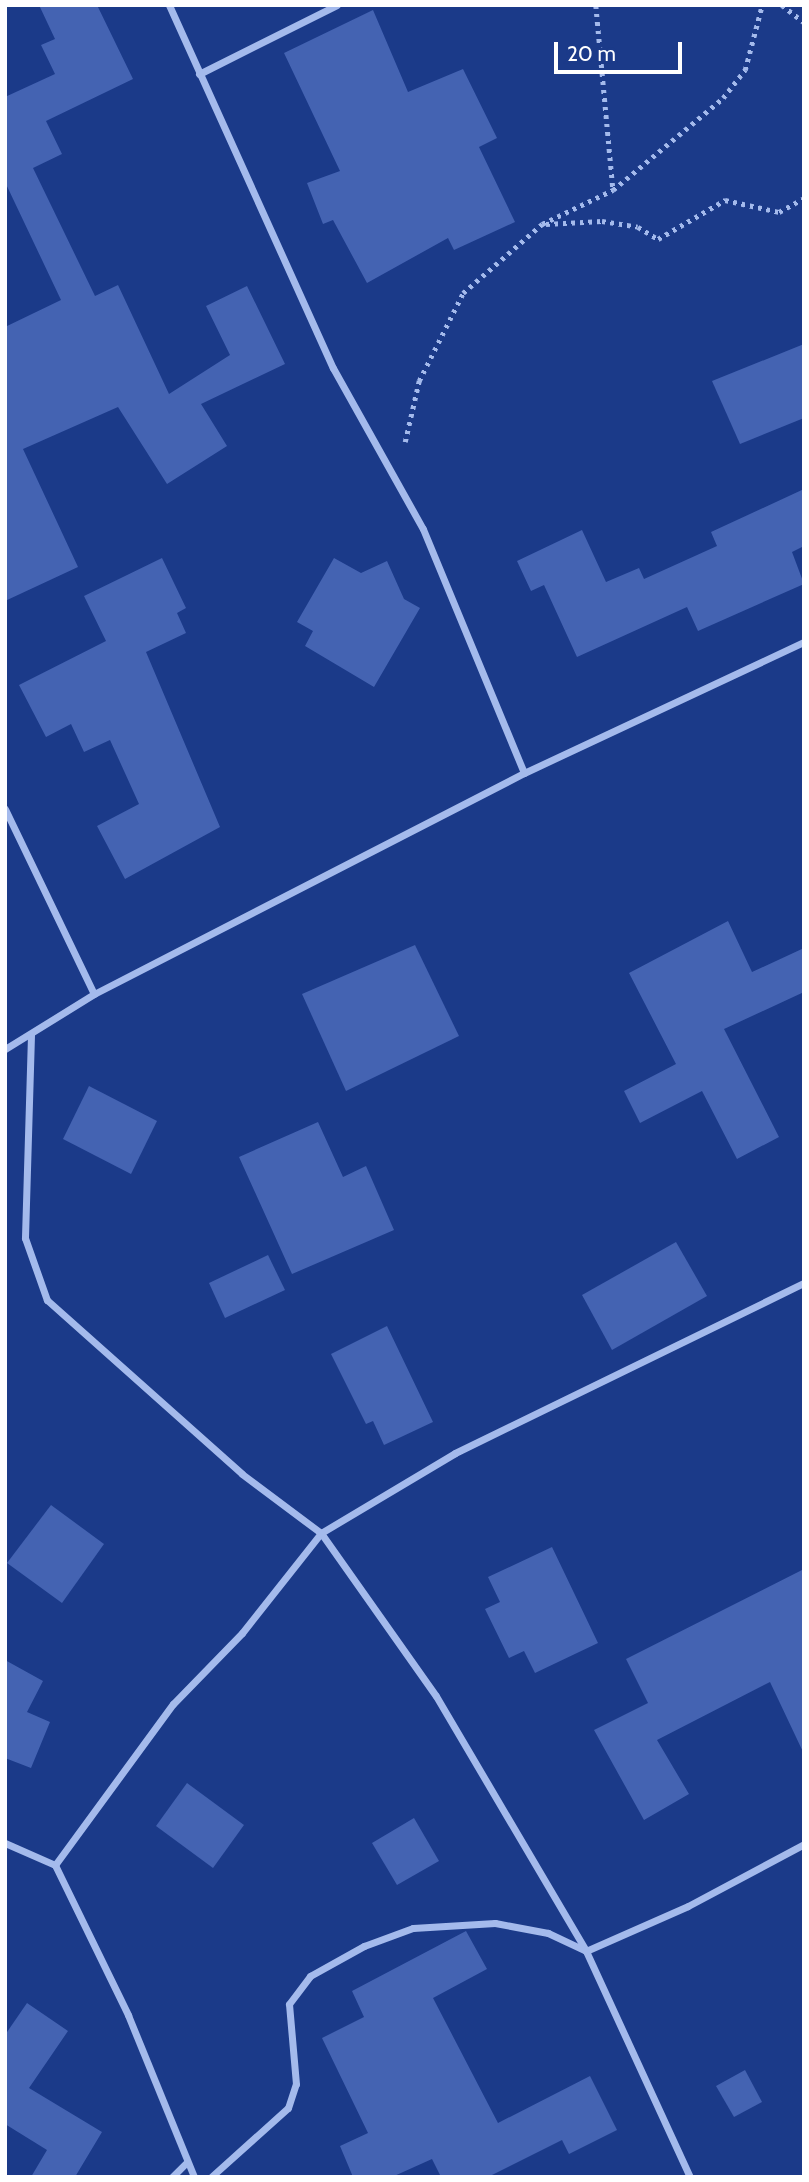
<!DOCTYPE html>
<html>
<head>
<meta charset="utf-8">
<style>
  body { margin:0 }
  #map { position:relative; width:809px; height:2182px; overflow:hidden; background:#1b3a89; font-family:Cabin,sans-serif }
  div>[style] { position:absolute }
  .building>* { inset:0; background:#4463b2 }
  .path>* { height:4.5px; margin-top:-2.25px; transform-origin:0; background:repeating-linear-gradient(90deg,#a4baec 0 3.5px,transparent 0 8.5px) }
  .street>* { height:7px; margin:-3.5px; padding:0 3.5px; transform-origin:3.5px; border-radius:3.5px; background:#a4baec }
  span { translate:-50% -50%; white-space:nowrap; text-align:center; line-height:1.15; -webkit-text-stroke:7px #1b3a89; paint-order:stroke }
  .frame { position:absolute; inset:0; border:7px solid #fff; pointer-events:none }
  .scale { position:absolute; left:554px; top:42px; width:128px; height:32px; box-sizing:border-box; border:4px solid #fff; border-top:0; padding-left:9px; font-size:21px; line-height:24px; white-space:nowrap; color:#fff; -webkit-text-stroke:5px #1b3a89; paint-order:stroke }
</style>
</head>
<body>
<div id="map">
  <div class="building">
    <div style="clip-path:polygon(39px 5px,97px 5px,133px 79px,46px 121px,62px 154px,33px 168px,95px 296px,118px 285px,169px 394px,230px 355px,206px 306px,247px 286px,285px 364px,201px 404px,227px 446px,167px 484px,118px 407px,23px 449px,78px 567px,5px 601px,5px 327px,61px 300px,5px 182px,5px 97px,55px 74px,41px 45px,55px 39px)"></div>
    <div style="clip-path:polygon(373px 10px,408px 92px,463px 69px,497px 138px,479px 147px,515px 222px,454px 250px,448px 238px,367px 283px,333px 220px,323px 224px,307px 183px,340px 171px,284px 53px)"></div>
    <div style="clip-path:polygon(804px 344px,804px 418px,740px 444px,712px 381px)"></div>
    <div style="clip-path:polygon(804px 489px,804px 546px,792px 552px,804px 584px,698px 631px,687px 607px,577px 657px,544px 585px,531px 591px,517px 561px,582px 530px,606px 582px,639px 568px,644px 579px,717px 546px,711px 532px)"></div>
    <div style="clip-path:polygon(162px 558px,186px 608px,177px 613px,186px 633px,146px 652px,220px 827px,125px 879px,97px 826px,139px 804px,110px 740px,84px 752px,71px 724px,46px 737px,19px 685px,106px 641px,84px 596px)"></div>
    <div style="clip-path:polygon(334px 558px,361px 573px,387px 561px,404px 599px,420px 608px,374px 687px,305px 646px,313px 631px,297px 622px)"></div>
    <div style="clip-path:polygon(728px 921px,752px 972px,804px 948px,804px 992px,724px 1029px,779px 1137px,737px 1159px,702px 1091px,640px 1123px,624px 1091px,676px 1064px,629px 973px)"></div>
    <div style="clip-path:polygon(415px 945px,459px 1036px,346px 1091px,302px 994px)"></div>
    <div style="clip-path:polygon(89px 1086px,157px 1121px,131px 1174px,63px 1139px)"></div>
    <div style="clip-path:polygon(318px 1122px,343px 1177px,366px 1166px,394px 1230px,292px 1274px,239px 1157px)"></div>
    <div style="clip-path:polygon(676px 1242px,707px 1296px,612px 1350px,582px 1295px)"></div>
    <div style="clip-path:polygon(268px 1255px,285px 1290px,225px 1318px,209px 1283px)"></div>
    <div style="clip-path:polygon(387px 1326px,433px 1422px,384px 1445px,373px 1421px,366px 1424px,331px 1354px)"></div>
    <div style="clip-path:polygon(51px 1505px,104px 1544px,62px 1603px,7px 1563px)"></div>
    <div style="clip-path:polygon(552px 1547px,598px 1643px,535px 1673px,524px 1651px,509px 1658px,485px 1609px,500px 1602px,488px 1577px)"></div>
    <div style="clip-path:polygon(804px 1569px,804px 1754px,770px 1682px,657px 1740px,689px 1794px,644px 1820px,594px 1730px,648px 1703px,626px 1659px)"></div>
    <div style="clip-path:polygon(5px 1660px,43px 1681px,27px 1712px,50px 1722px,31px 1768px,5px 1758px)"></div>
    <div style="clip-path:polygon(187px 1783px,244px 1825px,213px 1868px,156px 1826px)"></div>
    <div style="clip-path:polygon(414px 1818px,439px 1861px,397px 1885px,372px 1843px)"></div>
    <div style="clip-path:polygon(466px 1931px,487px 1969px,433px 1998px,498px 2123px,590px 2076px,617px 2130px,569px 2154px,562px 2140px,488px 2177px,441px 2177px,432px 2159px,392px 2177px,353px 2177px,340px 2146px,368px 2133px,322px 2038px,364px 2017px,352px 1991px)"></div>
    <div style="clip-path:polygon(27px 2003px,68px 2031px,29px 2088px,102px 2132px,75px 2177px,31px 2177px,47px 2150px,5px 2124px,5px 2035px)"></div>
    <div style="clip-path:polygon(745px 2070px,762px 2102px,734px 2117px,716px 2086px)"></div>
  </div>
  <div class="path">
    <div style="left:596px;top:5px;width:186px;rotate:84.7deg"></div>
    <div style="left:782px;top:5px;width:28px;rotate:38deg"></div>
    <div style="left:546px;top:224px;width:56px;rotate:-3.1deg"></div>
    <div style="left:602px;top:221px;width:36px;rotate:9deg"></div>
    <div style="left:638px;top:227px;width:23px;rotate:31deg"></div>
    <div style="left:658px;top:239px;width:78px;rotate:-30.2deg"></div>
    <div style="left:725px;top:200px;width:55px;rotate:12.5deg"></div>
    <div style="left:779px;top:212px;width:29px;rotate:-29deg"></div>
    <div style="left:405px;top:442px;width:63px;rotate:-77.1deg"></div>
    <div style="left:419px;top:381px;width:98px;rotate:-63.4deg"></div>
    <div style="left:463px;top:293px;width:105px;rotate:-41.1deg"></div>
    <div style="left:542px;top:224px;width:79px;rotate:-25.6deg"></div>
    <div style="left:613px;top:190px;width:143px;rotate:-39.9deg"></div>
    <div style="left:723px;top:98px;width:36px;rotate:-52deg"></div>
    <div style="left:745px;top:70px;width:67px;rotate:-75.3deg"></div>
  </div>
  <div class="street">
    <div style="left:169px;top:5px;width:398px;rotate:65.7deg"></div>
    <div style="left:333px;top:368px;width:184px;rotate:60.8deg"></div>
    <div style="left:423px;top:529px;width:264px;rotate:67.5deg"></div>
    <div style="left:199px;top:74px;width:154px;rotate:-26.6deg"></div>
    <div style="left:5px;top:809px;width:205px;rotate:64.3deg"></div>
    <div style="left:31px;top:1035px;width:203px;rotate:91.7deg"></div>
    <div style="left:25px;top:1238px;width:66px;rotate:70.5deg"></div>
    <div style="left:47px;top:1300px;width:261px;rotate:41.7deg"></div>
    <div style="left:242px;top:1474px;width:99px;rotate:36.8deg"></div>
    <div style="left:321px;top:1533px;width:199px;rotate:54.8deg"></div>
    <div style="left:436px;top:1696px;width:296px;rotate:59.5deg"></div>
    <div style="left:586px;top:1951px;width:249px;rotate:65.3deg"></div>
    <div style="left:5px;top:1049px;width:105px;rotate:-31.7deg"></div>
    <div style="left:94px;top:994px;width:483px;rotate:-27.2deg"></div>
    <div style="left:524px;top:773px;width:309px;rotate:-25.1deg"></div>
    <div style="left:5px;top:1843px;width:55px;rotate:23.7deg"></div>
    <div style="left:55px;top:1865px;width:167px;rotate:64deg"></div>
    <div style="left:128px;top:2015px;width:175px;rotate:67.8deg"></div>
    <div style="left:55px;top:1865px;width:200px;rotate:-53.8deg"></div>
    <div style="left:173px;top:1704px;width:99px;rotate:-45.8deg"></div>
    <div style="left:242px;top:1633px;width:127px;rotate:-51.7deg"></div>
    <div style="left:321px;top:1533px;width:156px;rotate:-30.8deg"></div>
    <div style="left:455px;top:1453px;width:388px;rotate:-26deg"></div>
    <div style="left:172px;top:2177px;width:20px;rotate:-45deg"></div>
    <div style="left:211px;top:2177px;width:103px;rotate:-41.9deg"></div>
    <div style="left:288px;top:2108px;width:25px;rotate:-72deg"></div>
    <div style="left:296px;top:2084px;width:80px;rotate:-95deg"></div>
    <div style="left:289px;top:2004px;width:35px;rotate:-53deg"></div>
    <div style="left:310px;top:1976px;width:62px;rotate:-29.1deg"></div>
    <div style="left:364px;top:1946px;width:52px;rotate:-20.2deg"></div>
    <div style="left:413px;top:1928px;width:82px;rotate:-3.5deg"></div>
    <div style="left:495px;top:1923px;width:54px;rotate:10.7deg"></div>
    <div style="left:548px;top:1933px;width:42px;rotate:25.3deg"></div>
    <div style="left:586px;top:1951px;width:111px;rotate:-23.8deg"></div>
    <div style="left:688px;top:1906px;width:132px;rotate:-28.1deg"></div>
  </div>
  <div class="frame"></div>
  <div class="scale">20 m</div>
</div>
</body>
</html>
